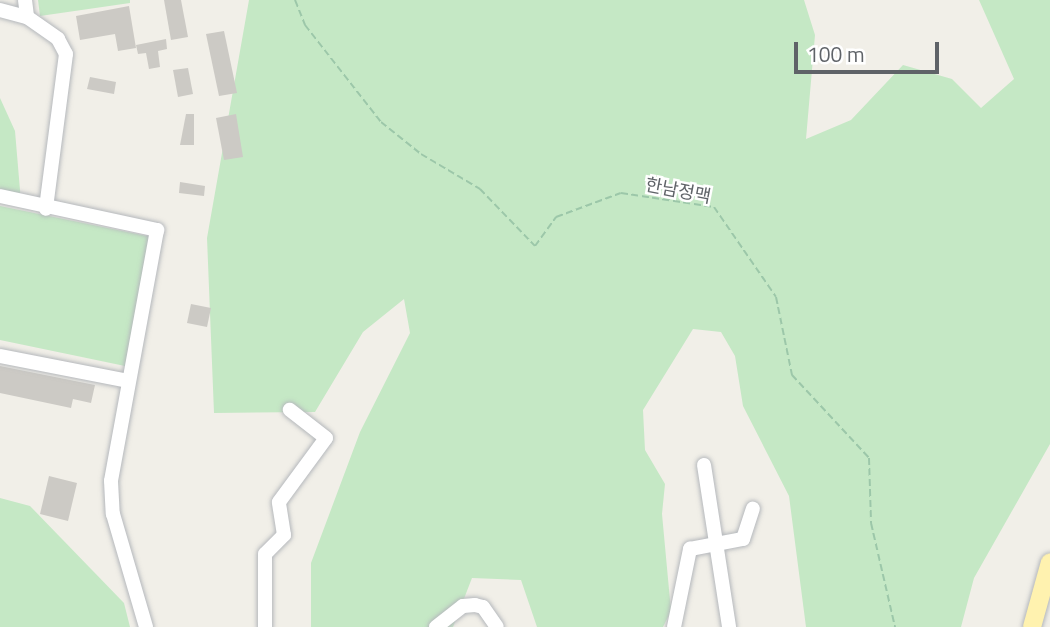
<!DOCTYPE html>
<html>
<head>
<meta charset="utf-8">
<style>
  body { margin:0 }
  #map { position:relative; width:1050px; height:627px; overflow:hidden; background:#f1efe8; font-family:"Titillium Web","Noto Sans KR",sans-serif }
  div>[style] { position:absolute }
  .green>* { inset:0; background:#c5e8c5 }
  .building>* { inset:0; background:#cccac5 }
  .path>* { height:2px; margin-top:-1px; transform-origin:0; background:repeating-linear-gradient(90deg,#9cc7a9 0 7px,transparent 0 10.5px) }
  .roads { filter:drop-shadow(0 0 2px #b5b8bc) drop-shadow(0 0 2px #b5b8bc) }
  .minor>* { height:14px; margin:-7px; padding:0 7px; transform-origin:7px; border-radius:7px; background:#fff }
  .major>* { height:18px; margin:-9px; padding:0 9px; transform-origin:9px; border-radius:9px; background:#fff2af }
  span { translate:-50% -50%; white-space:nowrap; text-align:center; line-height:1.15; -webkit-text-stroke:5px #fff; paint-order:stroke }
  .street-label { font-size:18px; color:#5f6368 }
  .scale { position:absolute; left:794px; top:42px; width:145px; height:32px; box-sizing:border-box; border:4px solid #5f6368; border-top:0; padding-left:9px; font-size:21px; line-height:24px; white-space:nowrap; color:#5f6368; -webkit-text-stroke:5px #fff; paint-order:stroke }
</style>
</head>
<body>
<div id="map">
  <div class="green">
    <div style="clip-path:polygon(38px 0,130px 0,130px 3px,40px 16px)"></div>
    <div style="clip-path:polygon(249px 0,804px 0,815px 35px,806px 139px,851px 120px,903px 65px,952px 79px,981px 108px,1014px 79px,979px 0,1050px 0,1050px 444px,974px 578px,961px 627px,806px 627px,789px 496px,743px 406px,735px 356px,721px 332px,693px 329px,643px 410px,645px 450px,665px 484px,662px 514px,671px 611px,663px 627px,537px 627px,521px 580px,472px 578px,453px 627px,311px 627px,311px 563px,360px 432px,410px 333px,404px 299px,363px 332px,315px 412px,214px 413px,207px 238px)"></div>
    <div style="clip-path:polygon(0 98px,15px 131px,21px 202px,0 203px)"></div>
    <div style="clip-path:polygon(0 206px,152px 237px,125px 366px,0 340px)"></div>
    <div style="clip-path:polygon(0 498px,30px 506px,124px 603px,130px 627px,0 627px)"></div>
  </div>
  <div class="building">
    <div style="clip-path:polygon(164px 0,181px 0,188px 37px,171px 40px)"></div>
    <div style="clip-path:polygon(129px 6px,136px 48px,118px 51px,115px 34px,80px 40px,76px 16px)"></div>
    <div style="clip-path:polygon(224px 31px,237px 93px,219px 96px,206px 34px)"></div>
    <div style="clip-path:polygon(166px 39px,167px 49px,158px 51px,160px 67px,149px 69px,146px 53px,138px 54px,136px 45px)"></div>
    <div style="clip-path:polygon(188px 68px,193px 94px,178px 97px,173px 70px)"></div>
    <div style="clip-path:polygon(90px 77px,116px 82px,114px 94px,87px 89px)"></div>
    <div style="clip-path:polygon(186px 114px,194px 114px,194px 145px,180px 145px)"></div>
    <div style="clip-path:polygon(236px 114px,243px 157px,224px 160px,216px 118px)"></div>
    <div style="clip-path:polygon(180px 182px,205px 186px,204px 196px,179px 193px)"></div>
    <div style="clip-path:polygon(191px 304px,211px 308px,207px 327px,187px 323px)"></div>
    <div style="clip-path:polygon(0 366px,95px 385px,91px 403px,73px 399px,71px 408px,0 393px)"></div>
    <div style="clip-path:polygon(49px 476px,77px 483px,68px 521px,40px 514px)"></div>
  </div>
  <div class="path">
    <div style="left:295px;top:0;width:27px;rotate:68deg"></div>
    <div style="left:305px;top:25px;width:123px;rotate:51.9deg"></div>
    <div style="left:381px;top:122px;width:51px;rotate:38.7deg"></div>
    <div style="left:421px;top:154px;width:69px;rotate:30.7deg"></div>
    <div style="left:480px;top:189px;width:79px;rotate:46deg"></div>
    <div style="left:535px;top:246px;width:36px;rotate:-54deg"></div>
    <div style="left:556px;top:217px;width:69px;rotate:-20.3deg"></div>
    <div style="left:621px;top:193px;width:94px;rotate:8.6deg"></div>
    <div style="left:714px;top:207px;width:109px;rotate:55.4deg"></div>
    <div style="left:776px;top:297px;width:80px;rotate:78.4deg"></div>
    <div style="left:792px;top:375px;width:113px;rotate:47.1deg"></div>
    <div style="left:869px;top:458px;width:65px;rotate:88.2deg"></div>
    <div style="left:871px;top:523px;width:107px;rotate:77deg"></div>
  </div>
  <div class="roads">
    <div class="minor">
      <div style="left:25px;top:0;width:17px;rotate:83deg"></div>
      <div style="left:0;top:10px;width:28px;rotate:15deg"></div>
      <div style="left:27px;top:17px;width:38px;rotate:35deg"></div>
      <div style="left:58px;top:39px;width:17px;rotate:62deg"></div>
      <div style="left:66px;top:54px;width:156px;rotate:97.4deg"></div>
      <div style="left:0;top:196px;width:161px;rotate:12.2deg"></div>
      <div style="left:157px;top:230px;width:255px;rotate:100.4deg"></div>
      <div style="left:111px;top:481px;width:33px;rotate:87deg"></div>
      <div style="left:113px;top:514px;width:118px;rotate:73.7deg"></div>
      <div style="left:0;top:356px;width:131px;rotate:11deg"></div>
      <div style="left:704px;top:465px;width:164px;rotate:81.2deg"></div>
      <div style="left:265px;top:627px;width:73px;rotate:-90deg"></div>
      <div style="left:265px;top:554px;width:27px;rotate:-45deg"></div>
      <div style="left:284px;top:535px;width:33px;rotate:-99deg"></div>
      <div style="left:279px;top:502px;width:79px;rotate:-53.7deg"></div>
      <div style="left:326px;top:438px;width:46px;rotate:-142.1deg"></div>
      <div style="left:436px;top:627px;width:34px;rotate:-38deg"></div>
      <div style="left:463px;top:606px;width:12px;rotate:-5deg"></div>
      <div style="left:475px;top:605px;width:8px;rotate:14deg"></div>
      <div style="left:483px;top:607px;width:24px;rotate:55deg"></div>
      <div style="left:674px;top:627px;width:80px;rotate:-78.4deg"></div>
      <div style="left:690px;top:549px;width:54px;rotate:-10.7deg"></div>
      <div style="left:743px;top:539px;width:32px;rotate:-72deg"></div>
    </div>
    <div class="major">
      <div style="left:1032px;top:627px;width:67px;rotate:-74.5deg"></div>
    </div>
  </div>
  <div class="street-label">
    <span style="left:678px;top:191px;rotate:11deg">한남정맥</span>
  </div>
  <div class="scale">100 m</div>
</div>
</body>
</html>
